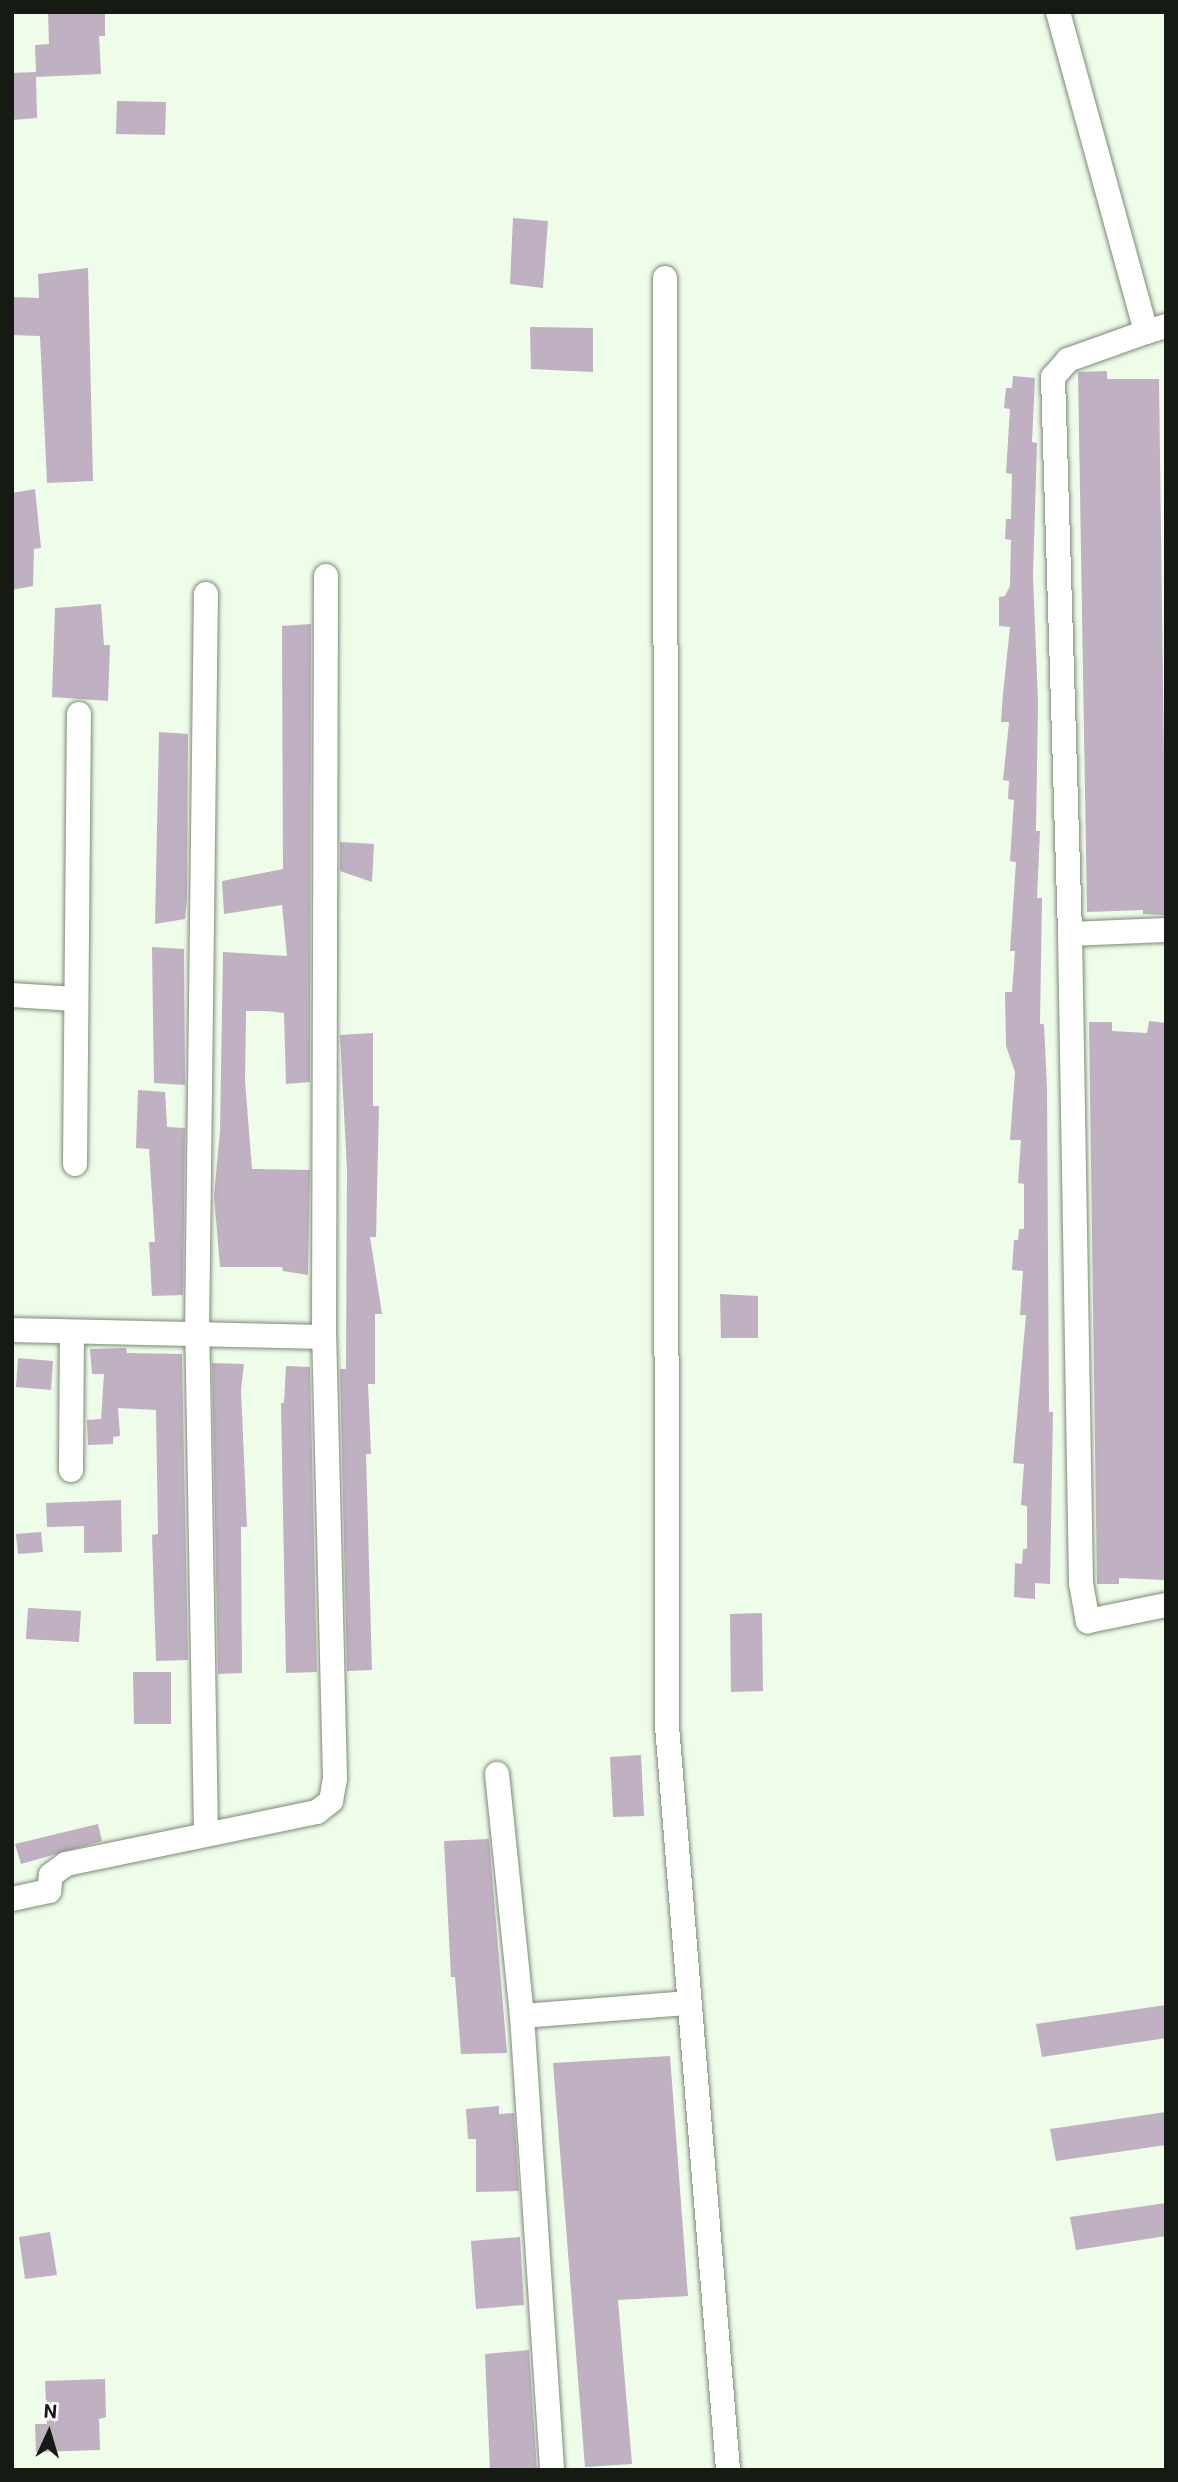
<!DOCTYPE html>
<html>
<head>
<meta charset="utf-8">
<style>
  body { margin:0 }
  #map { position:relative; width:1178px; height:2482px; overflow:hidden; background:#eefce9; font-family:Roboto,sans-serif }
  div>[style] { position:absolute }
  .building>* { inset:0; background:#bfb0c2 }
  .roads { filter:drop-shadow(0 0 2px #7c8977) drop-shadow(0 0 2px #7c8977) }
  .minor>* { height:24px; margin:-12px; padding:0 12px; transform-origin:12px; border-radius:12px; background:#fff }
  span { translate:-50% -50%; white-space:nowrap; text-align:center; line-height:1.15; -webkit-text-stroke:5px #fff; paint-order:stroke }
  .frame { position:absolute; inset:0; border:14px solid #151a13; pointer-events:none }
  .north { position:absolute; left:14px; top:2398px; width:70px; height:70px; -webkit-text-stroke:5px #fff; paint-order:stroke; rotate:4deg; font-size:19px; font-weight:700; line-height:28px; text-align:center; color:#151a13 }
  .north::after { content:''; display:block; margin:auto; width:24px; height:32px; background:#151a13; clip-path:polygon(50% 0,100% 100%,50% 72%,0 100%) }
</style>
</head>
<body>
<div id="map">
  <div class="building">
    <div style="clip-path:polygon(48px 12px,105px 12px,105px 36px,99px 36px,101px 74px,36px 77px,37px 118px,12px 120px,12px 73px,36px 72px,35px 45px,49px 44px)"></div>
    <div style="clip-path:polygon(117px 101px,166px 102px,165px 135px,116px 134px)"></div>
    <div style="clip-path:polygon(513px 218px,548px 221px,543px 288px,510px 284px)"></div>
    <div style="clip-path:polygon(88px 268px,93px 481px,47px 483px,40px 336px,12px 335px,12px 297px,39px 298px,38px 274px)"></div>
    <div style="clip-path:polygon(530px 327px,593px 328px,593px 372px,531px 369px)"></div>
    <div style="clip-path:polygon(1107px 371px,1107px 379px,1159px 379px,1166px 915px,1143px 914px,1143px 910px,1087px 912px,1078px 372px)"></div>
    <div style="clip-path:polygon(1013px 376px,1035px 378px,1032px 442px,1037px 443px,1033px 576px,1038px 702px,1036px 831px,1040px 831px,1037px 898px,1042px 898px,1040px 1024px,1044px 1024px,1047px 1089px,1049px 1412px,1053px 1412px,1050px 1584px,1035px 1583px,1035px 1599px,1014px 1597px,1015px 1563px,1022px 1564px,1023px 1549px,1027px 1549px,1027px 1506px,1021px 1505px,1024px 1464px,1013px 1463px,1026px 1315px,1020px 1315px,1023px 1271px,1012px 1270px,1014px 1240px,1018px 1240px,1019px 1229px,1024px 1229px,1024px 1184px,1018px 1183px,1021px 1140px,1010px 1140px,1015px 1072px,1006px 1046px,1005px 992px,1012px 992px,1015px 951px,1010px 951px,1016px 862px,1010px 861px,1014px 800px,1008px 799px,1009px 781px,1003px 780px,1009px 722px,1001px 722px,1003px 694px,1010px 627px,999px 626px,999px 597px,1005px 596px,1010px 586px,1011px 540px,1005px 539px,1006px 519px,1011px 519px,1012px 474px,1006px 473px,1010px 409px,1004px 408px,1006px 388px,1012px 388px)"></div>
    <div style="clip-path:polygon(35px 489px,41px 548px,34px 549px,33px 586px,12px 590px,12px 493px)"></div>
    <div style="clip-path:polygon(101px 604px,104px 645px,110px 645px,108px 701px,52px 697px,55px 608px)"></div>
    <div style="clip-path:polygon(311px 624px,310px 1082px,286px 1084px,284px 1013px,267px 1011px,246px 1011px,245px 1081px,252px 1169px,310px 1170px,308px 1275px,283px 1271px,282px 1267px,220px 1267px,214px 1196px,220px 1131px,223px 952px,287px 956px,282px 905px,224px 914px,222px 881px,283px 869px,282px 626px)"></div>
    <div style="clip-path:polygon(159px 732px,188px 734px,187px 899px,185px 919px,155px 924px)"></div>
    <div style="clip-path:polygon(340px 842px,374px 844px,372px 882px,340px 871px)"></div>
    <div style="clip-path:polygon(152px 947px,184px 949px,185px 1085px,154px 1083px)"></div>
    <div style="clip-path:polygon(1149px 1021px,1166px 1023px,1166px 1580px,1119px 1578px,1119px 1584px,1097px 1584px,1089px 1022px,1112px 1022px,1112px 1031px,1147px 1033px)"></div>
    <div style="clip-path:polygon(373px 1033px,373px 1106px,379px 1106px,376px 1237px,370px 1237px,382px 1314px,375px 1314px,375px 1384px,368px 1384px,371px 1454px,366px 1454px,372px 1670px,347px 1671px,340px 1369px,346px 1369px,347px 1171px,340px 1035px)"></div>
    <div style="clip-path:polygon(138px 1090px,165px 1092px,167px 1127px,185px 1128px,183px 1295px,152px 1296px,149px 1242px,155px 1242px,149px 1149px,136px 1148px)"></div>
    <div style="clip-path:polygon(720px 1294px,758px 1296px,758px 1338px,721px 1338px)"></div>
    <div style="clip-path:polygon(126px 1348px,127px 1353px,182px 1354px,188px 1660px,156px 1661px,152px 1535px,158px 1534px,156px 1410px,118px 1408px,120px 1436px,113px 1437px,113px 1444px,88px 1445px,87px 1420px,101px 1419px,104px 1374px,92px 1374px,90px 1349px)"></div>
    <div style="clip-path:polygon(18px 1358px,53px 1361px,51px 1390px,16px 1387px)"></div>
    <div style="clip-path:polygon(212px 1363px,244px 1364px,241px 1389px,247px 1527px,241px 1527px,242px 1673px,218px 1674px)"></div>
    <div style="clip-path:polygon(286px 1366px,310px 1367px,317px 1672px,286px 1673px,281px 1403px,284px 1403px)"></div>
    <div style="clip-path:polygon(121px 1500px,122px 1552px,84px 1553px,84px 1526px,47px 1527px,46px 1503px)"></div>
    <div style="clip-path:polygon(41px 1532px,43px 1552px,18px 1554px,16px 1534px)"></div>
    <div style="clip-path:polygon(28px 1608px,81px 1611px,79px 1642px,26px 1639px)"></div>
    <div style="clip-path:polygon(762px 1613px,763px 1691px,731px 1692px,730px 1614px)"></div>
    <div style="clip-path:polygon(133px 1672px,171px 1672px,171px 1724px,134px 1724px)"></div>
    <div style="clip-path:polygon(641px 1755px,644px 1816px,613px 1817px,610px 1757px)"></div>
    <div style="clip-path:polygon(98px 1824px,102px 1841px,21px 1864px,15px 1844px)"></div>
    <div style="clip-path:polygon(489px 1839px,507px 2053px,461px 2054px,455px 1977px,451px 1977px,444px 1841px)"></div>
    <div style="clip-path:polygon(1166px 2005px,1166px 2038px,1042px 2057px,1036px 2024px)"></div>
    <div style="clip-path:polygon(670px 2056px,688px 2296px,618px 2300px,632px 2464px,585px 2467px,553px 2063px)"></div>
    <div style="clip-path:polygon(499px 2106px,499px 2114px,514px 2113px,519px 2191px,476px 2192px,476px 2139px,468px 2139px,466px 2109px)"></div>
    <div style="clip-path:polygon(1166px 2112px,1166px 2145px,1056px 2161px,1050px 2129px)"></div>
    <div style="clip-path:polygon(1166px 2203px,1166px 2236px,1076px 2250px,1070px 2217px)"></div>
    <div style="clip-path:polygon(50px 2232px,57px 2275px,25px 2279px,19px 2237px)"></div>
    <div style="clip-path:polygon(520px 2237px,524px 2305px,476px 2309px,471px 2241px)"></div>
    <div style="clip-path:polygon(529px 2350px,537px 2470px,490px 2470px,485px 2354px)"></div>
    <div style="clip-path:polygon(105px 2379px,106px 2417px,99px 2419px,100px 2450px,36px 2452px,35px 2424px,47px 2424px,45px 2381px)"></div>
  </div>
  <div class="roads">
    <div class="minor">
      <div style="left:1058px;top:12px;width:332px;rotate:74.6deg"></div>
      <div style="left:1146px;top:332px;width:21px;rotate:-17deg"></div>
      <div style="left:665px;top:278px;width:1448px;rotate:89.92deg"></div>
      <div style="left:667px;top:1726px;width:746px;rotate:85.31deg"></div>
      <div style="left:1146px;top:332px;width:83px;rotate:160.3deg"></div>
      <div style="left:1068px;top:360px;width:23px;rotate:131deg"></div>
      <div style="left:1053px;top:377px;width:557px;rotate:88.25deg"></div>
      <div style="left:1070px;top:934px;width:649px;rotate:89.03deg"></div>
      <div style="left:1081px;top:1583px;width:39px;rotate:80deg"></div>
      <div style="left:1088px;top:1621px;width:80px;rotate:-11.6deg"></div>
      <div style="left:1070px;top:934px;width:96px;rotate:-2.4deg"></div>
      <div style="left:12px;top:995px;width:62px;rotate:3.7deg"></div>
      <div style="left:75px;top:1164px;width:450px;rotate:-89.5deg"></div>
      <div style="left:12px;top:1330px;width:312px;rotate:1.3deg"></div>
      <div style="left:71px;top:1470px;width:138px;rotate:-89.6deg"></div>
      <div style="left:497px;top:1774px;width:243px;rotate:84.1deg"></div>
      <div style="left:522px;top:2016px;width:455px;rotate:86.2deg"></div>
      <div style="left:206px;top:1832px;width:496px;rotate:-91deg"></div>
      <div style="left:197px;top:1336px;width:742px;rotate:-89.31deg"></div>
      <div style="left:12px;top:1899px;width:38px;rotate:-12deg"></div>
      <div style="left:49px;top:1891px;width:16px;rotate:-83deg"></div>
      <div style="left:51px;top:1875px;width:19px;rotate:-36deg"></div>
      <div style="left:66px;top:1864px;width:256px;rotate:-11.7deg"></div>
      <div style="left:317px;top:1812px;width:18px;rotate:-38deg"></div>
      <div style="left:331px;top:1801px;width:22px;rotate:-80deg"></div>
      <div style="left:335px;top:1779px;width:442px;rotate:-91.4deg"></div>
      <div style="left:324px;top:1337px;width:761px;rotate:-89.85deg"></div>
      <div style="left:522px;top:2016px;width:168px;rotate:-4.5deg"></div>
    </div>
  </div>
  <div class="frame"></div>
  <div class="north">N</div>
</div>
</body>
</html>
